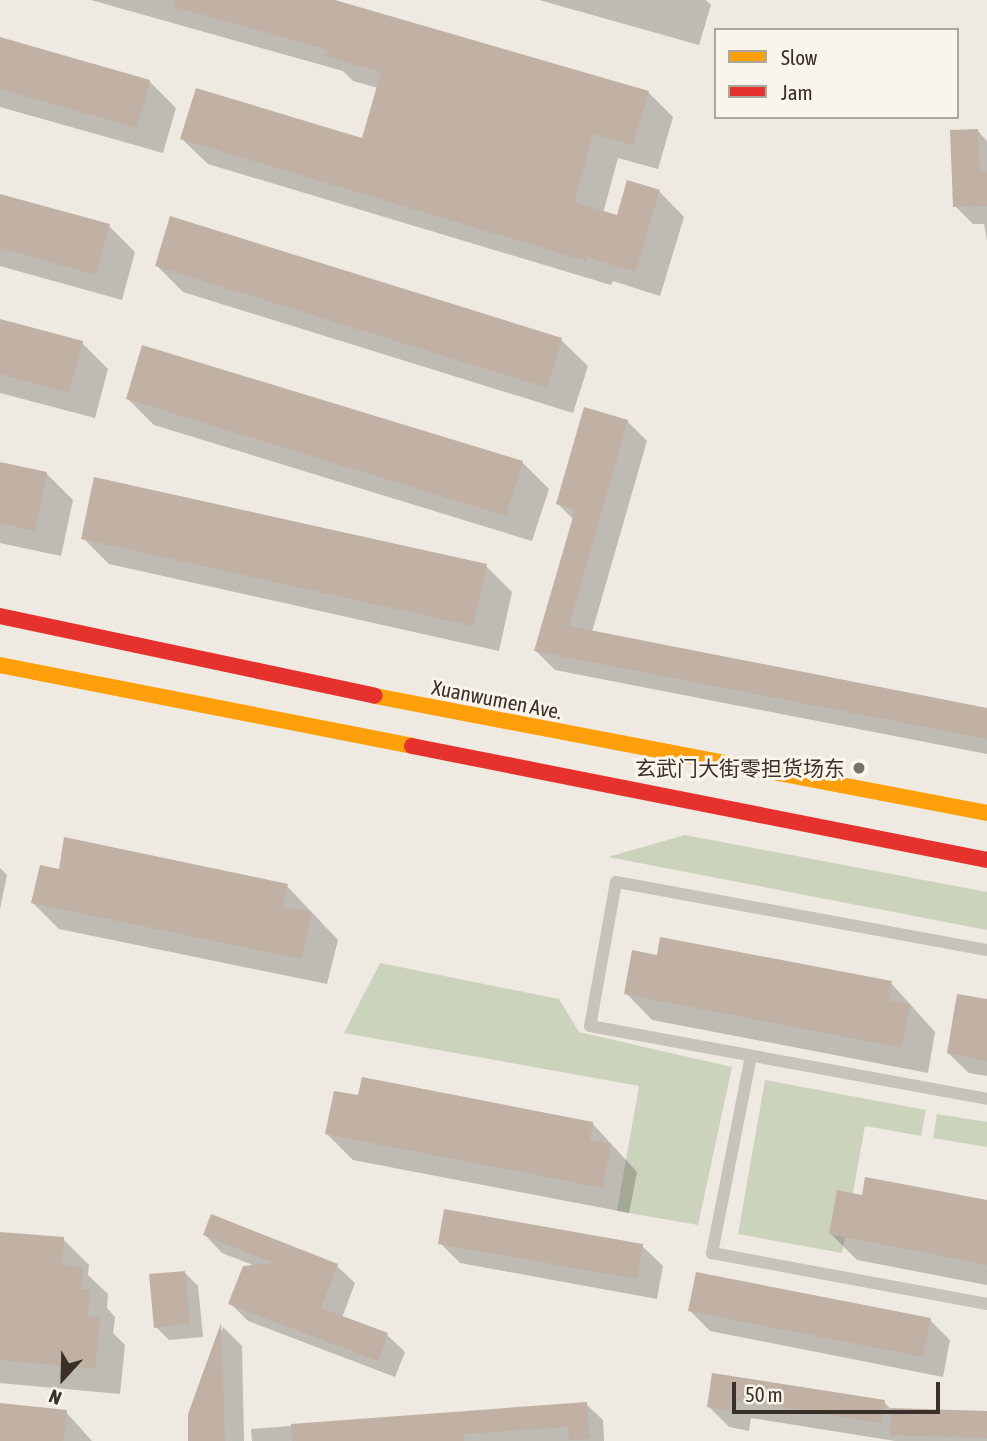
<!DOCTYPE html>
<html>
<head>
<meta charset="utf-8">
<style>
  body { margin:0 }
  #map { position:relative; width:987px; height:1441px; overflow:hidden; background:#eeeae2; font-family:"Asap Condensed","Noto Sans SC",sans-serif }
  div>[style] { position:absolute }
  .green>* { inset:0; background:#ccd3bd }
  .shadow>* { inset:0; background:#0003 }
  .building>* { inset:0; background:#c1b1a4 }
  .lane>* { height:12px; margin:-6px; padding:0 6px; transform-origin:6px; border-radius:6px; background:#c7c2bb }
  .slow>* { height:16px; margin:-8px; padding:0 8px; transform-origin:8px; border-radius:8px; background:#ff9f0a }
  .jam>* { height:16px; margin:-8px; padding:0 8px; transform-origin:8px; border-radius:8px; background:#e5322d }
  .dots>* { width:19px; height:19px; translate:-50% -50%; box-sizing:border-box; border:4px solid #faf5eb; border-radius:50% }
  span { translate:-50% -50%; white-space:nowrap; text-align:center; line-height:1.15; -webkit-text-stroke:6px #faf5eb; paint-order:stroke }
  .street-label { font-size:21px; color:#383029 }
  .poi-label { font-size:21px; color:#383029 }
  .right { translate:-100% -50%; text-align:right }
  .legend { position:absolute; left:714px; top:28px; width:245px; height:91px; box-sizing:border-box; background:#faf5eb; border:2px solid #aca69d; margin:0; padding:9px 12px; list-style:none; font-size:21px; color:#383029 }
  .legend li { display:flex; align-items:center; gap:14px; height:35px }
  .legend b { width:35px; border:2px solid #aca69d }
  .north { position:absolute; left:28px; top:1343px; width:70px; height:70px; -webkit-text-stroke:5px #faf5eb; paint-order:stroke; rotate:202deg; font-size:19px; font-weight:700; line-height:28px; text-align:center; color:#383029 }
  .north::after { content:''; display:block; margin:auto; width:24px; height:32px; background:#383029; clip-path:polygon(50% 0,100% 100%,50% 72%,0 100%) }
  .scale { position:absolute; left:732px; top:1382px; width:208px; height:32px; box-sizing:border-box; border:4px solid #383029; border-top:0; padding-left:9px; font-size:21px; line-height:24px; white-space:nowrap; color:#383029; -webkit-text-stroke:5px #faf5eb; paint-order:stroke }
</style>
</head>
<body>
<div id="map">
  <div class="green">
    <div style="clip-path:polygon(685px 835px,987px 892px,987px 930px,608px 857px)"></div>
    <div style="clip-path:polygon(380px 963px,559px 999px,579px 1032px,732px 1067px,698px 1225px,617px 1211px,639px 1086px,344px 1033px)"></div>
    <div style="clip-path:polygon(765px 1080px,926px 1110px,921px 1136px,865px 1126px,842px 1253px,738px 1234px)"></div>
    <div style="clip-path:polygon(937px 1114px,987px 1122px,987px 1147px,933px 1138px)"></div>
  </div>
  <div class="shadow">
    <div style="clip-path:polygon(91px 0,323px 0,648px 92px,673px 117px,658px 169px,618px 158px,603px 213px,618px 217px,659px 191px,684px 217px,660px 296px,613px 281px,611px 285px,208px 164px,182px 139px,363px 141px,378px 88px,353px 81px,343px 71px)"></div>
    <div style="clip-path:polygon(539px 0,706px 0,711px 5px,699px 45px)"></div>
    <div style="clip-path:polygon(0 39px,150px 82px,176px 108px,163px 153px,0 107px)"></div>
    <div style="clip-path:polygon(978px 131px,987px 141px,987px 241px,984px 224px,973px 224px,955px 206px)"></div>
    <div style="clip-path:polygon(0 195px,109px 226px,135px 252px,122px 300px,0 266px)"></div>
    <div style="clip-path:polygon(157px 266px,561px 340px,588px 366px,573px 413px,183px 292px)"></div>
    <div style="clip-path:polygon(0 321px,82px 343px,108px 369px,95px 418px,0 393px)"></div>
    <div style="clip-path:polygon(128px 399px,522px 462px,549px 489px,532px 541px,154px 425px)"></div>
    <div style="clip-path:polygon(627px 421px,647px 441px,592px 632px,987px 709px,987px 754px,555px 670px,536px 651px,574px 520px,558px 504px)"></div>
    <div style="clip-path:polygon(0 464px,46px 473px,73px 500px,61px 556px,0 543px)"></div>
    <div style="clip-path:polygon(83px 538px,486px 566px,512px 592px,499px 651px,109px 564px)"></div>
    <div style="clip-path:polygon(0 868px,7px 875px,0 909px)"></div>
    <div style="clip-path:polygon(60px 871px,287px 886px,338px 940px,327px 984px,59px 929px,33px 903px)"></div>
    <div style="clip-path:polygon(891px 983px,935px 1032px,928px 1073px,652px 1020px,626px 993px)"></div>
    <div style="clip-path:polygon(987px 1001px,987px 1076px,969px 1073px,948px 1053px)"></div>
    <div style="clip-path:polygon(592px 1123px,637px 1172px,629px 1213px,353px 1160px,327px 1134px)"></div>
    <div style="clip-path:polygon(863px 1197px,987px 1202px,987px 1285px,857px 1260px,831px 1234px)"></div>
    <div style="clip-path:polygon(0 1233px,63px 1239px,89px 1265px,88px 1275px,108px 1294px,107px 1308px,115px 1317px,113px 1333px,125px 1345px,120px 1394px,0 1383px)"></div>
    <div style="clip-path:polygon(205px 1235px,337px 1266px,355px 1283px,342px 1318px,387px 1335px,405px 1352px,395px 1377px,248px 1321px,231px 1304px,258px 1267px,222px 1253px)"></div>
    <div style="clip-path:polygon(440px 1243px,642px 1246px,663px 1266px,657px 1299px,460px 1263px)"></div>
    <div style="clip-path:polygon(185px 1273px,198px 1286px,203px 1337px,169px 1340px,156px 1327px)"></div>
    <div style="clip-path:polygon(690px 1311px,930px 1320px,950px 1340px,943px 1377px,710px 1331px)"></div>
    <div style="clip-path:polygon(223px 1327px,242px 1346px,244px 1441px,190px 1441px,189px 1414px)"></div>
    <div style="clip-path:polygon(714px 1375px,884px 1402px,892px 1410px,987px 1413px,987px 1441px,895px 1441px,751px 1418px,749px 1431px,729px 1427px,709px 1407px)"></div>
    <div style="clip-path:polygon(0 1404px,66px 1412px,92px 1441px,0 1441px)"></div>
    <div style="clip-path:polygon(586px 1404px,603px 1420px,604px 1441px,252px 1441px,251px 1429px)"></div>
  </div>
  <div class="building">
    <div style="clip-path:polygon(175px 0,335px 0,649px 91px,633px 145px,593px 134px,574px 202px,617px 215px,627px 180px,660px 190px,635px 272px,588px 257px,586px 261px,180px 139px,196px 88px,362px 138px,381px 72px,326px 56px,328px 50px,174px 7px)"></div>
    <div style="clip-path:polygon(0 37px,150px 80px,137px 128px,0 89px)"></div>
    <div style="clip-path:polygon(978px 129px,980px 171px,987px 171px,987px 206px,953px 207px,950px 130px)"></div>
    <div style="clip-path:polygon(0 194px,110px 224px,96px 275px,0 248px)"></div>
    <div style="clip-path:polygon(170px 216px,562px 338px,547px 388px,155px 266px)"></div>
    <div style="clip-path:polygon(0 319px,83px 341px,69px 393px,0 374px)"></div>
    <div style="clip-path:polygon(142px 345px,523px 461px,506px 516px,126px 399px)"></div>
    <div style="clip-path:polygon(584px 407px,628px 420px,569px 626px,987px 708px,987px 739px,534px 651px,575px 510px,556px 504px)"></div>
    <div style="clip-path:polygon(0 462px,47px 472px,35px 531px,0 523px)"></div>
    <div style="clip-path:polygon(94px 477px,487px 564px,473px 626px,81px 539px)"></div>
    <div style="clip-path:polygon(64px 837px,288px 884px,283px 907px,312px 912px,301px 959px,31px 903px,40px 865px,59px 869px)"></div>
    <div style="clip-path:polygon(660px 937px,892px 981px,888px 1000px,910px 1004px,902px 1048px,624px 994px,632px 950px,657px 955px)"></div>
    <div style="clip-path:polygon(957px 994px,987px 999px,987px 1061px,947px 1053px)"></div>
    <div style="clip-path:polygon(362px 1077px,593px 1122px,590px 1140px,611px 1144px,603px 1188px,325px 1134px,334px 1091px,358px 1095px)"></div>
    <div style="clip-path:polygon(865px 1177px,987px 1200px,987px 1265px,829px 1234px,837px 1190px,862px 1195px)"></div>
    <div style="clip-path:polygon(444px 1209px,643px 1244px,637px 1279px,438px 1244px)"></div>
    <div style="clip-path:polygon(211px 1214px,338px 1264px,321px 1308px,388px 1333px,378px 1361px,228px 1304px,243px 1266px,274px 1263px,203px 1235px)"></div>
    <div style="clip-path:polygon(0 1232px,64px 1237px,62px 1265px,83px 1267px,81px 1289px,90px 1289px,88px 1316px,100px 1317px,95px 1369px,0 1360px)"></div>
    <div style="clip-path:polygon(185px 1271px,190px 1324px,154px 1328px,149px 1274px)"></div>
    <div style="clip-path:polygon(696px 1272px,931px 1318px,923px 1357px,688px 1311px)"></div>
    <div style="clip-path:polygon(221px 1323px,225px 1441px,188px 1441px,188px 1414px)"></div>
    <div style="clip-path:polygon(712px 1373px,885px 1400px,881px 1423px,731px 1399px,729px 1411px,707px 1407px)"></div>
    <div style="clip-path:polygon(587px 1402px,590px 1439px,569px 1440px,568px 1427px,464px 1434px,464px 1441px,292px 1441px,291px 1424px)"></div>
    <div style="clip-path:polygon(0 1403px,67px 1410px,63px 1441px,0 1441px)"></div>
    <div style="clip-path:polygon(891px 1408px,987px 1411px,987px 1438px,890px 1435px)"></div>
  </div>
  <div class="lane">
    <div style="left:987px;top:950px;width:377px;rotate:-169.6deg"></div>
    <div style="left:616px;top:882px;width:146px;rotate:100.2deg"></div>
    <div style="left:590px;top:1026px;width:404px;rotate:10.4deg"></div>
    <div style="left:751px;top:1056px;width:201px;rotate:101.2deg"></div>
    <div style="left:712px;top:1253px;width:280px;rotate:10.5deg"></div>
  </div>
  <div class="slow">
    <div style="left:0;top:665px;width:420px;rotate:11.1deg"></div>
    <div style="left:375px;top:696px;width:623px;rotate:10.82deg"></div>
  </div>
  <div class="jam">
    <div style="left:0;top:616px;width:383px;rotate:12deg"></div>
    <div style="left:412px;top:746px;width:586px;rotate:11.21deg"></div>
  </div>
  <div class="dots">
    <div style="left:859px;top:768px;background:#78716a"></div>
  </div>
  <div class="street-label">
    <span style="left:497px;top:699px;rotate:11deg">Xuanwumen Ave.</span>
  </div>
  <div class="poi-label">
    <span class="right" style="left:845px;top:768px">玄武门大街零担货场东</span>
  </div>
  <ul class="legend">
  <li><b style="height:9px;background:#ff9f0a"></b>Slow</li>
  <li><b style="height:9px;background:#e5322d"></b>Jam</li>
  </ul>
  <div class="north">N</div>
  <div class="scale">50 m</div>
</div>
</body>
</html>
